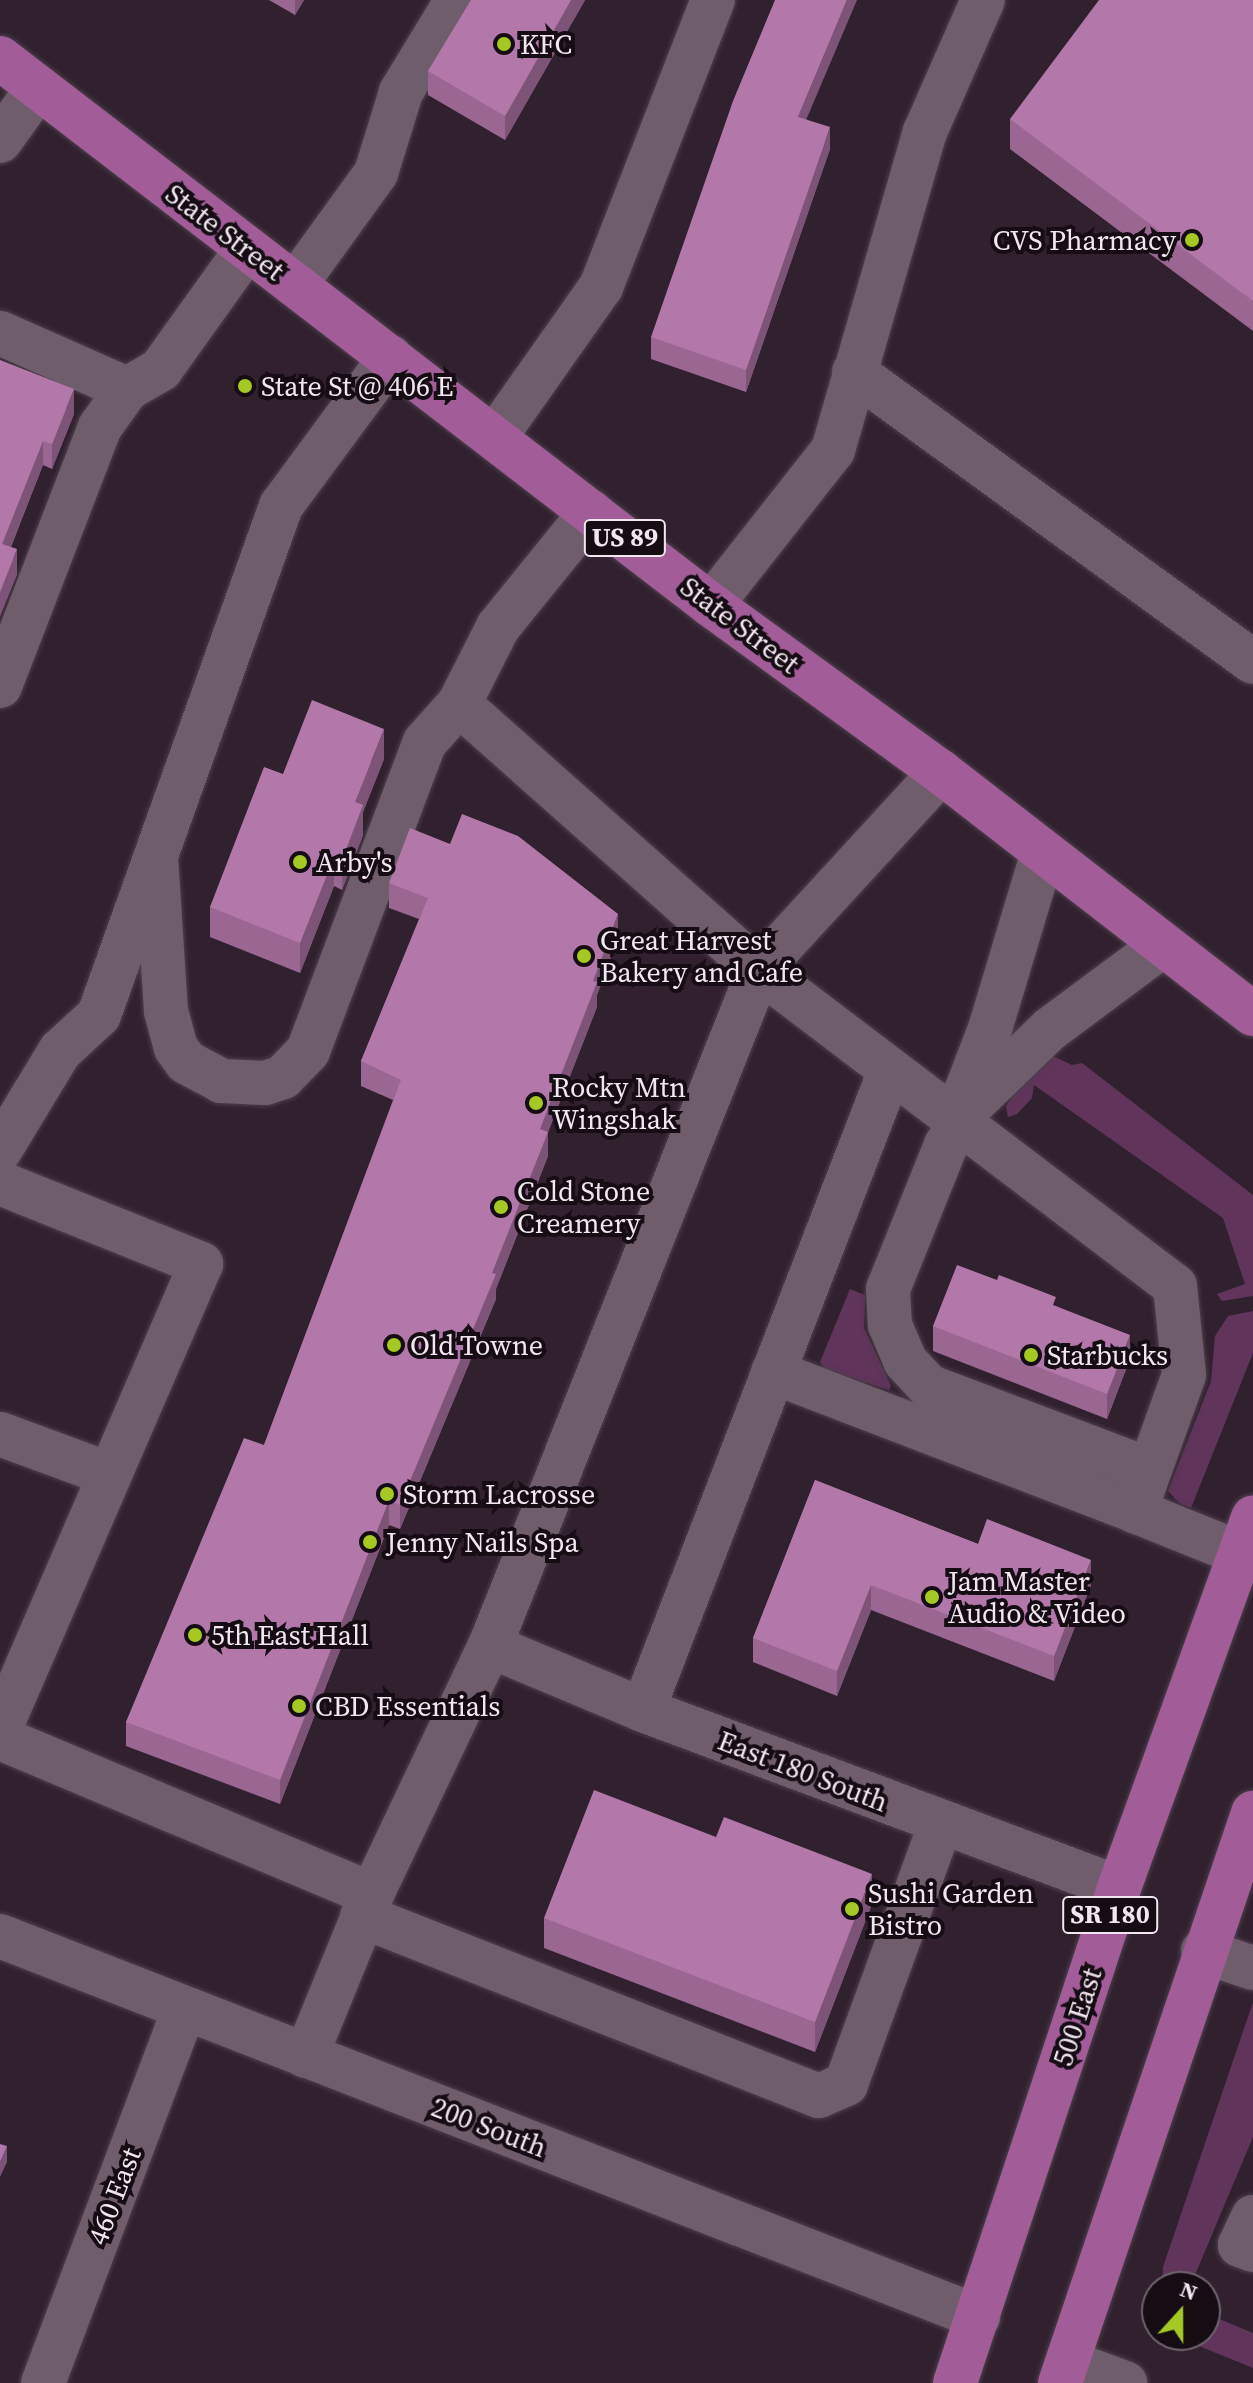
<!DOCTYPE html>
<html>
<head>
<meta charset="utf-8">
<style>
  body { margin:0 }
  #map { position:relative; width:1253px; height:2383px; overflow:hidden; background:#31212f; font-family:"Source Serif 4",serif }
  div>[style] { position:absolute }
  .green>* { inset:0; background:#61345b }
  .roads { filter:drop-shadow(0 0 2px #4d3f4b) drop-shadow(0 0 2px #4d3f4b) }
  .minor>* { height:44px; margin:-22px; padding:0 22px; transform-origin:22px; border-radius:22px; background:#705d6c }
  .major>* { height:44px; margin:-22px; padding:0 22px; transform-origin:22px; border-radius:22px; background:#a25d99 }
  .wall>* { inset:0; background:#9a6792 }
  .shaded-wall>* { inset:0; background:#7d5477 }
  .building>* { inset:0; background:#b378aa }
  .dots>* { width:22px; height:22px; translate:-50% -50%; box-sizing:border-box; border:4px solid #150d13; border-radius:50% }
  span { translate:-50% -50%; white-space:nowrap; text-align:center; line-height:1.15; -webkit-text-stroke:8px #150d13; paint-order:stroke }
  .shield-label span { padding:2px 6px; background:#150d13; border:2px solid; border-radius:6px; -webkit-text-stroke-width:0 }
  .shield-label { font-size:26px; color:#f2e7f0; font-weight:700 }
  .poi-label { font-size:28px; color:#f2e7f0 }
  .left { translate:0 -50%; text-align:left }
  .right { translate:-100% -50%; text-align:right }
  .street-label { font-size:28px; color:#f2e7f0 }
  .north { position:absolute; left:1141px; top:2271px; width:80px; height:80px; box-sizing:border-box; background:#150d13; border:2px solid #6d646b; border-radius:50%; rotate:21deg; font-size:22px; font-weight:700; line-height:32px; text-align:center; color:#f2e7f0 }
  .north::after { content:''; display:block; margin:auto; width:28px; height:36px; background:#a5c823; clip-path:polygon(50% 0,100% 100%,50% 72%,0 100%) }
</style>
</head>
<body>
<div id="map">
  <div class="green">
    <div style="clip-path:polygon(1051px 1055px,1072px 1065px,1082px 1063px,1253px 1195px,1253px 1296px,1222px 1301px,1217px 1294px,1245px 1284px,1223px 1218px,1034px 1085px,1032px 1098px,1017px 1114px,1008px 1117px,1006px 1107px,1020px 1082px)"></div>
    <div style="clip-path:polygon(850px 1289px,865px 1295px,864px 1328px,891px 1386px,889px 1390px,824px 1369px,820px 1362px)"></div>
    <div style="clip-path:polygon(1253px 1311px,1253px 1353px,1191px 1508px,1179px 1503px,1168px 1491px,1211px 1381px,1215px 1336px,1228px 1316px)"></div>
    <div style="clip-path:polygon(1253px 2002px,1253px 2137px,1190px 2287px,1162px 2287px,1163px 2267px)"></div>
    <div style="clip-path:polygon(1205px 2313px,1253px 2333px,1253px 2368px,1199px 2346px,1184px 2335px,1205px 2335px)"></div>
  </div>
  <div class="roads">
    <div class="minor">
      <div style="left:0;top:141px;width:65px;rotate:-54.4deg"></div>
      <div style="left:295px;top:285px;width:138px;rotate:-54.1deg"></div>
      <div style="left:376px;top:173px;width:85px;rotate:-72.8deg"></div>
      <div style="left:401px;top:92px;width:108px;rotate:-58.7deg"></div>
      <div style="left:0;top:333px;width:139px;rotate:23.8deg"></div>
      <div style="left:854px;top:372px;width:493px;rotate:36deg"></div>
      <div style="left:495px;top:437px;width:184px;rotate:-54.8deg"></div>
      <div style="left:601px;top:287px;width:308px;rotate:-68.7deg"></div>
      <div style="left:711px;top:605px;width:197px;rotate:-51.8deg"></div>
      <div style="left:833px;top:450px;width:331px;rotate:-73.9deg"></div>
      <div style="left:925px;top:132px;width:144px;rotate:-66.3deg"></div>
      <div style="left:0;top:686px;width:278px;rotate:-68.9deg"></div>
      <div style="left:100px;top:427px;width:47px;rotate:-54.6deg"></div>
      <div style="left:127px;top:389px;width:39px;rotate:-30deg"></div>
      <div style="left:161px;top:369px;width:148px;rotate:-54.4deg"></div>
      <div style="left:459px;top:704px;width:401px;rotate:41.6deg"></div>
      <div style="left:759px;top:970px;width:522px;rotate:37.22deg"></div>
      <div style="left:1175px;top:1286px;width:89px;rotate:84.2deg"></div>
      <div style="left:1184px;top:1375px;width:145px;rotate:109.8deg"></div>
      <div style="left:1135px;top:1511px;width:112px;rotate:22deg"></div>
      <div style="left:156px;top:857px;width:154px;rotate:86.3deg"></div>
      <div style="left:166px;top:1011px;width:38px;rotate:75deg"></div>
      <div style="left:176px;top:1048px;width:17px;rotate:54deg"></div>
      <div style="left:186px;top:1062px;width:40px;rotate:28deg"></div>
      <div style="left:221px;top:1081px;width:44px;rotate:2.6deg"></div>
      <div style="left:265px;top:1083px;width:19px;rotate:-18deg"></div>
      <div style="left:283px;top:1077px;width:36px;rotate:-46deg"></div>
      <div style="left:308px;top:1051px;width:330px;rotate:-69.3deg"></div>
      <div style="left:425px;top:742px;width:51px;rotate:-48.2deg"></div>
      <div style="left:459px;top:704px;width:86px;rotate:-63.1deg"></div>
      <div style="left:498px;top:627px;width:148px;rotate:-51deg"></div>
      <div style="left:966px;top:1110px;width:117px;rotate:-44deg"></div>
      <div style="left:1050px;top:1029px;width:141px;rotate:-36.6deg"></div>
      <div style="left:955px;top:1120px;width:97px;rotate:-69deg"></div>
      <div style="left:990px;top:1029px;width:185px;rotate:-73.3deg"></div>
      <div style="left:963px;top:1126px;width:25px;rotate:132deg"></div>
      <div style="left:946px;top:1145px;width:155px;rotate:111.9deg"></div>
      <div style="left:888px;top:1289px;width:36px;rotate:87deg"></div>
      <div style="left:890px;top:1325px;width:39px;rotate:67deg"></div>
      <div style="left:905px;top:1361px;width:34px;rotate:47deg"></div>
      <div style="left:928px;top:1386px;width:237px;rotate:20.7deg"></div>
      <div style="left:0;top:1150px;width:116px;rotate:-58.8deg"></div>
      <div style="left:60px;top:1051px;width:53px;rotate:-42.7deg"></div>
      <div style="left:99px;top:1015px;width:541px;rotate:-70.32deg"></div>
      <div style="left:281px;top:506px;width:185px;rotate:-53.6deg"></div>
      <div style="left:0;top:1183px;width:217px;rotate:21.9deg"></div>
      <div style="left:201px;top:1264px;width:507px;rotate:113.38deg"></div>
      <div style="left:773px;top:1372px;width:388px;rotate:21deg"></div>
      <div style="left:0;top:1434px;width:116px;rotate:20.2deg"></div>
      <div style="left:490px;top:1646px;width:166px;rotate:22.7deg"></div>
      <div style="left:643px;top:1710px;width:508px;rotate:20.5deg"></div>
      <div style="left:643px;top:1710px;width:685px;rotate:-68.87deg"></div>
      <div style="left:0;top:1738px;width:403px;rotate:22.8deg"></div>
      <div style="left:362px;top:1916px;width:491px;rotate:21.5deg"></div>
      <div style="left:819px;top:2096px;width:30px;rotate:-24deg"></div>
      <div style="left:846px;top:2084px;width:278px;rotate:-70deg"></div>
      <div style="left:0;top:1936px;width:1050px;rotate:21.28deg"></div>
      <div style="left:1203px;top:1951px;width:53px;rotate:18.8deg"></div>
      <div style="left:306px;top:2056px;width:175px;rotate:-67.8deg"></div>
      <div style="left:372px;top:1894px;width:275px;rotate:-64.6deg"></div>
      <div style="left:490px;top:1646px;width:728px;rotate:-68.3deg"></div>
      <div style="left:759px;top:970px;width:269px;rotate:-47.4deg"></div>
      <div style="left:1253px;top:2217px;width:31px;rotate:115deg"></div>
      <div style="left:1240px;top:2245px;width:14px;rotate:21deg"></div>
      <div style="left:1068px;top:2362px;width:61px;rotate:20.2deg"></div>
      <div style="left:43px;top:2383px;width:400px;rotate:-69.3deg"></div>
    </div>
    <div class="major">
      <div style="left:0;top:58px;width:897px;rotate:37.57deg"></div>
      <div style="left:711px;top:605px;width:284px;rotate:36deg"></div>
      <div style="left:941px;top:772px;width:395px;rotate:37.8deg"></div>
      <div style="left:955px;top:2383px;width:521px;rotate:-71.67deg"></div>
      <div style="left:1119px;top:1888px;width:394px;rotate:-70.1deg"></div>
      <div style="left:1060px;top:2383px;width:602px;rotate:-71.29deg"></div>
    </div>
  </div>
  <div class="wall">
    <div style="clip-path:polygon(269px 0,304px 0,295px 15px)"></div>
    <div style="clip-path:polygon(471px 0,585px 0,505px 140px,428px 95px,428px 71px)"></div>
    <div style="clip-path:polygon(1253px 0,1253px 331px,1010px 149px,1010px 119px)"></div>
    <div style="clip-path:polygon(806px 119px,830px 149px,746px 392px,651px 359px,651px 337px)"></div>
    <div style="clip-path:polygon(0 360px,74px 414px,52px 469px,43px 465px,11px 547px,17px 574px,0 616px)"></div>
    <div style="clip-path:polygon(384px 759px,363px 812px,363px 835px,342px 890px,334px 886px,300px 973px,210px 937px,210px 907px,283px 774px)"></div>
    <div style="clip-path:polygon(389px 883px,618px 939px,597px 995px,597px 1007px,548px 1132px,548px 1156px,496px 1289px,496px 1299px,400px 1529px,389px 1525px,280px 1804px,126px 1746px,126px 1722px,264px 1445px,393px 1100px,361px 1086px,361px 1061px,419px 919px,389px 908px)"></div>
    <div style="clip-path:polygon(1056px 1306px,1130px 1359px,1107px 1419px,933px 1351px,933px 1326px)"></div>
    <div style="clip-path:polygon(815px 1480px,978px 1544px,1091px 1585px,1054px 1681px,871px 1610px,837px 1696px,753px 1662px,753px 1638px)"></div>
    <div style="clip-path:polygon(872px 1904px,815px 2052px,544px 1948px,544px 1918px)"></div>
  </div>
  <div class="shaded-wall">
    <div style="clip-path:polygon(295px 0,304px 0,295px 15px)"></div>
    <div style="clip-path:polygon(571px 0,585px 0,505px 140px,505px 116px)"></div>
    <div style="clip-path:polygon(847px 0,857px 0,798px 139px,798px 117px)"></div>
    <div style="clip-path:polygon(830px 127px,830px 149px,746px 392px,746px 370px)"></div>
    <div style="clip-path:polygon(74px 389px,74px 414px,52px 469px,52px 444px)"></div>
    <div style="clip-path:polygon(43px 441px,43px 465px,2px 568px,2px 544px)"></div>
    <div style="clip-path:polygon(17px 549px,17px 574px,0 616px,0 592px)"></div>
    <div style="clip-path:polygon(384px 729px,384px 759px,363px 812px,363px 835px,342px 890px,342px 860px,355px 802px)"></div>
    <div style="clip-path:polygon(334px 857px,334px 886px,300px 973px,300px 943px)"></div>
    <div style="clip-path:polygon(618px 914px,618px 939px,597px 995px,597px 1007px,547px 1135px,548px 1132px,548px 1156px,496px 1289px,496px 1299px,400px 1529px,400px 1505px,492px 1273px,540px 1129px,593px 981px)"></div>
    <div style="clip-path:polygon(1130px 1335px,1130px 1359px,1107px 1419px,1107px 1394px)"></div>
    <div style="clip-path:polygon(389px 1500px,389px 1525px,280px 1804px,280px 1780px)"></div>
    <div style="clip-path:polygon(1091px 1560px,1091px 1585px,1054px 1681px,1054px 1656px)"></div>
    <div style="clip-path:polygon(871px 1585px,871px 1610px,837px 1696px,837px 1671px)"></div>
    <div style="clip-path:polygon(872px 1874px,872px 1904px,815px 2052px,815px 2022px)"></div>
    <div style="clip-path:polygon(7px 2146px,7px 2162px,0 2177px,0 2162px)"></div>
  </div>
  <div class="building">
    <div style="clip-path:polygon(471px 0,571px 0,505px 116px,428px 71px)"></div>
    <div style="clip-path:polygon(775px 0,847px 0,798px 117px,830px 127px,746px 370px,651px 337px,733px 101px)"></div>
    <div style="clip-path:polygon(1099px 0,1253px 0,1253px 301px,1010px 119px)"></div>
    <div style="clip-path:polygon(0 360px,74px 389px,52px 444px,43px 441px,2px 544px,17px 549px,0 592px)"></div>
    <div style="clip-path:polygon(312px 700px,384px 729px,355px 802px,363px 805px,342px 860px,334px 857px,300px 943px,210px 907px,264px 767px,283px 774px)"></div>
    <div style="clip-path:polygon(462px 814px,518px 836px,618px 914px,593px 981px,597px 982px,540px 1129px,548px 1132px,492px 1273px,496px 1274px,400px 1505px,389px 1500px,280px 1780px,126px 1722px,244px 1438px,264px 1445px,401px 1080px,361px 1061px,428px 898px,389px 883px,410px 828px,450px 844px)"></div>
    <div style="clip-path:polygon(957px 1265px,997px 1280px,999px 1275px,1056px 1297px,1053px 1305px,1130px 1335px,1107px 1394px,933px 1326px)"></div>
    <div style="clip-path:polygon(815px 1480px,978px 1544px,987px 1519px,1091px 1560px,1054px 1656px,871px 1585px,837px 1671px,753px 1638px)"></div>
    <div style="clip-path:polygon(594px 1790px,716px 1837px,724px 1817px,872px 1874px,815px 2022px,544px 1918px)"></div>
    <div style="clip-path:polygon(0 2144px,7px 2146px,0 2162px)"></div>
  </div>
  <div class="dots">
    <div style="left:504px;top:44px;background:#a5c823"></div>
    <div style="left:1192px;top:240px;background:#a5c823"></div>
    <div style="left:245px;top:386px;background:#a5c823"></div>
    <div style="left:300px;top:862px;background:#a5c823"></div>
    <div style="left:584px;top:956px;background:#a5c823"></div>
    <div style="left:536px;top:1103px;background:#a5c823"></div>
    <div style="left:501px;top:1207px;background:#a5c823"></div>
    <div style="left:394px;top:1345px;background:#a5c823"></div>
    <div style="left:1031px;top:1355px;background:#a5c823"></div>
    <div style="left:387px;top:1494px;background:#a5c823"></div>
    <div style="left:370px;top:1542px;background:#a5c823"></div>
    <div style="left:932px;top:1597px;background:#a5c823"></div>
    <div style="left:195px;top:1635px;background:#a5c823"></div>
    <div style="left:299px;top:1706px;background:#a5c823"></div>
    <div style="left:852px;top:1909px;background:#a5c823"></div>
  </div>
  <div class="shield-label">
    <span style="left:625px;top:538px">US 89</span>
    <span style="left:1110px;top:1915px">SR 180</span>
  </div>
  <div class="poi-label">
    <span class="left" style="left:520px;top:44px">KFC</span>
    <span class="right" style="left:1176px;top:240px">CVS Pharmacy</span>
    <span class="left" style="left:261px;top:386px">State St @ 406 E</span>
    <span class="left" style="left:316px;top:862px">Arby's</span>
    <span class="left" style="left:600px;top:956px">Great Harvest<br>Bakery and Cafe</span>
    <span class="left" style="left:552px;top:1103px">Rocky Mtn<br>Wingshak</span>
    <span class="left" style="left:517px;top:1207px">Cold Stone<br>Creamery</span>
    <span class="left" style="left:410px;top:1345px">Old Towne</span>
    <span class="left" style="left:1047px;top:1355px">Starbucks</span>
    <span class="left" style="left:403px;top:1494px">Storm Lacrosse</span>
    <span class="left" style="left:386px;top:1542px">Jenny Nails Spa</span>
    <span class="left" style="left:948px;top:1597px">Jam Master<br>Audio &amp; Video</span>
    <span class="left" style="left:211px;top:1635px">5th East Hall</span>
    <span class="left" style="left:315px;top:1706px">CBD Essentials</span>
    <span class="left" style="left:868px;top:1909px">Sushi Garden<br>Bistro</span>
  </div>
  <div class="street-label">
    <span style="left:225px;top:232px;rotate:37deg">State Street</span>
    <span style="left:740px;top:625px;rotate:37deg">State Street</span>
    <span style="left:803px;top:1771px;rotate:21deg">East 180 South</span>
    <span style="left:1077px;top:2017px;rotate:-72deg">500 East</span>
    <span style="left:489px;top:2127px;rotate:21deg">200 South</span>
    <span style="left:114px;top:2196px;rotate:-69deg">460 East</span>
  </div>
  <div class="north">N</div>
</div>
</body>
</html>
